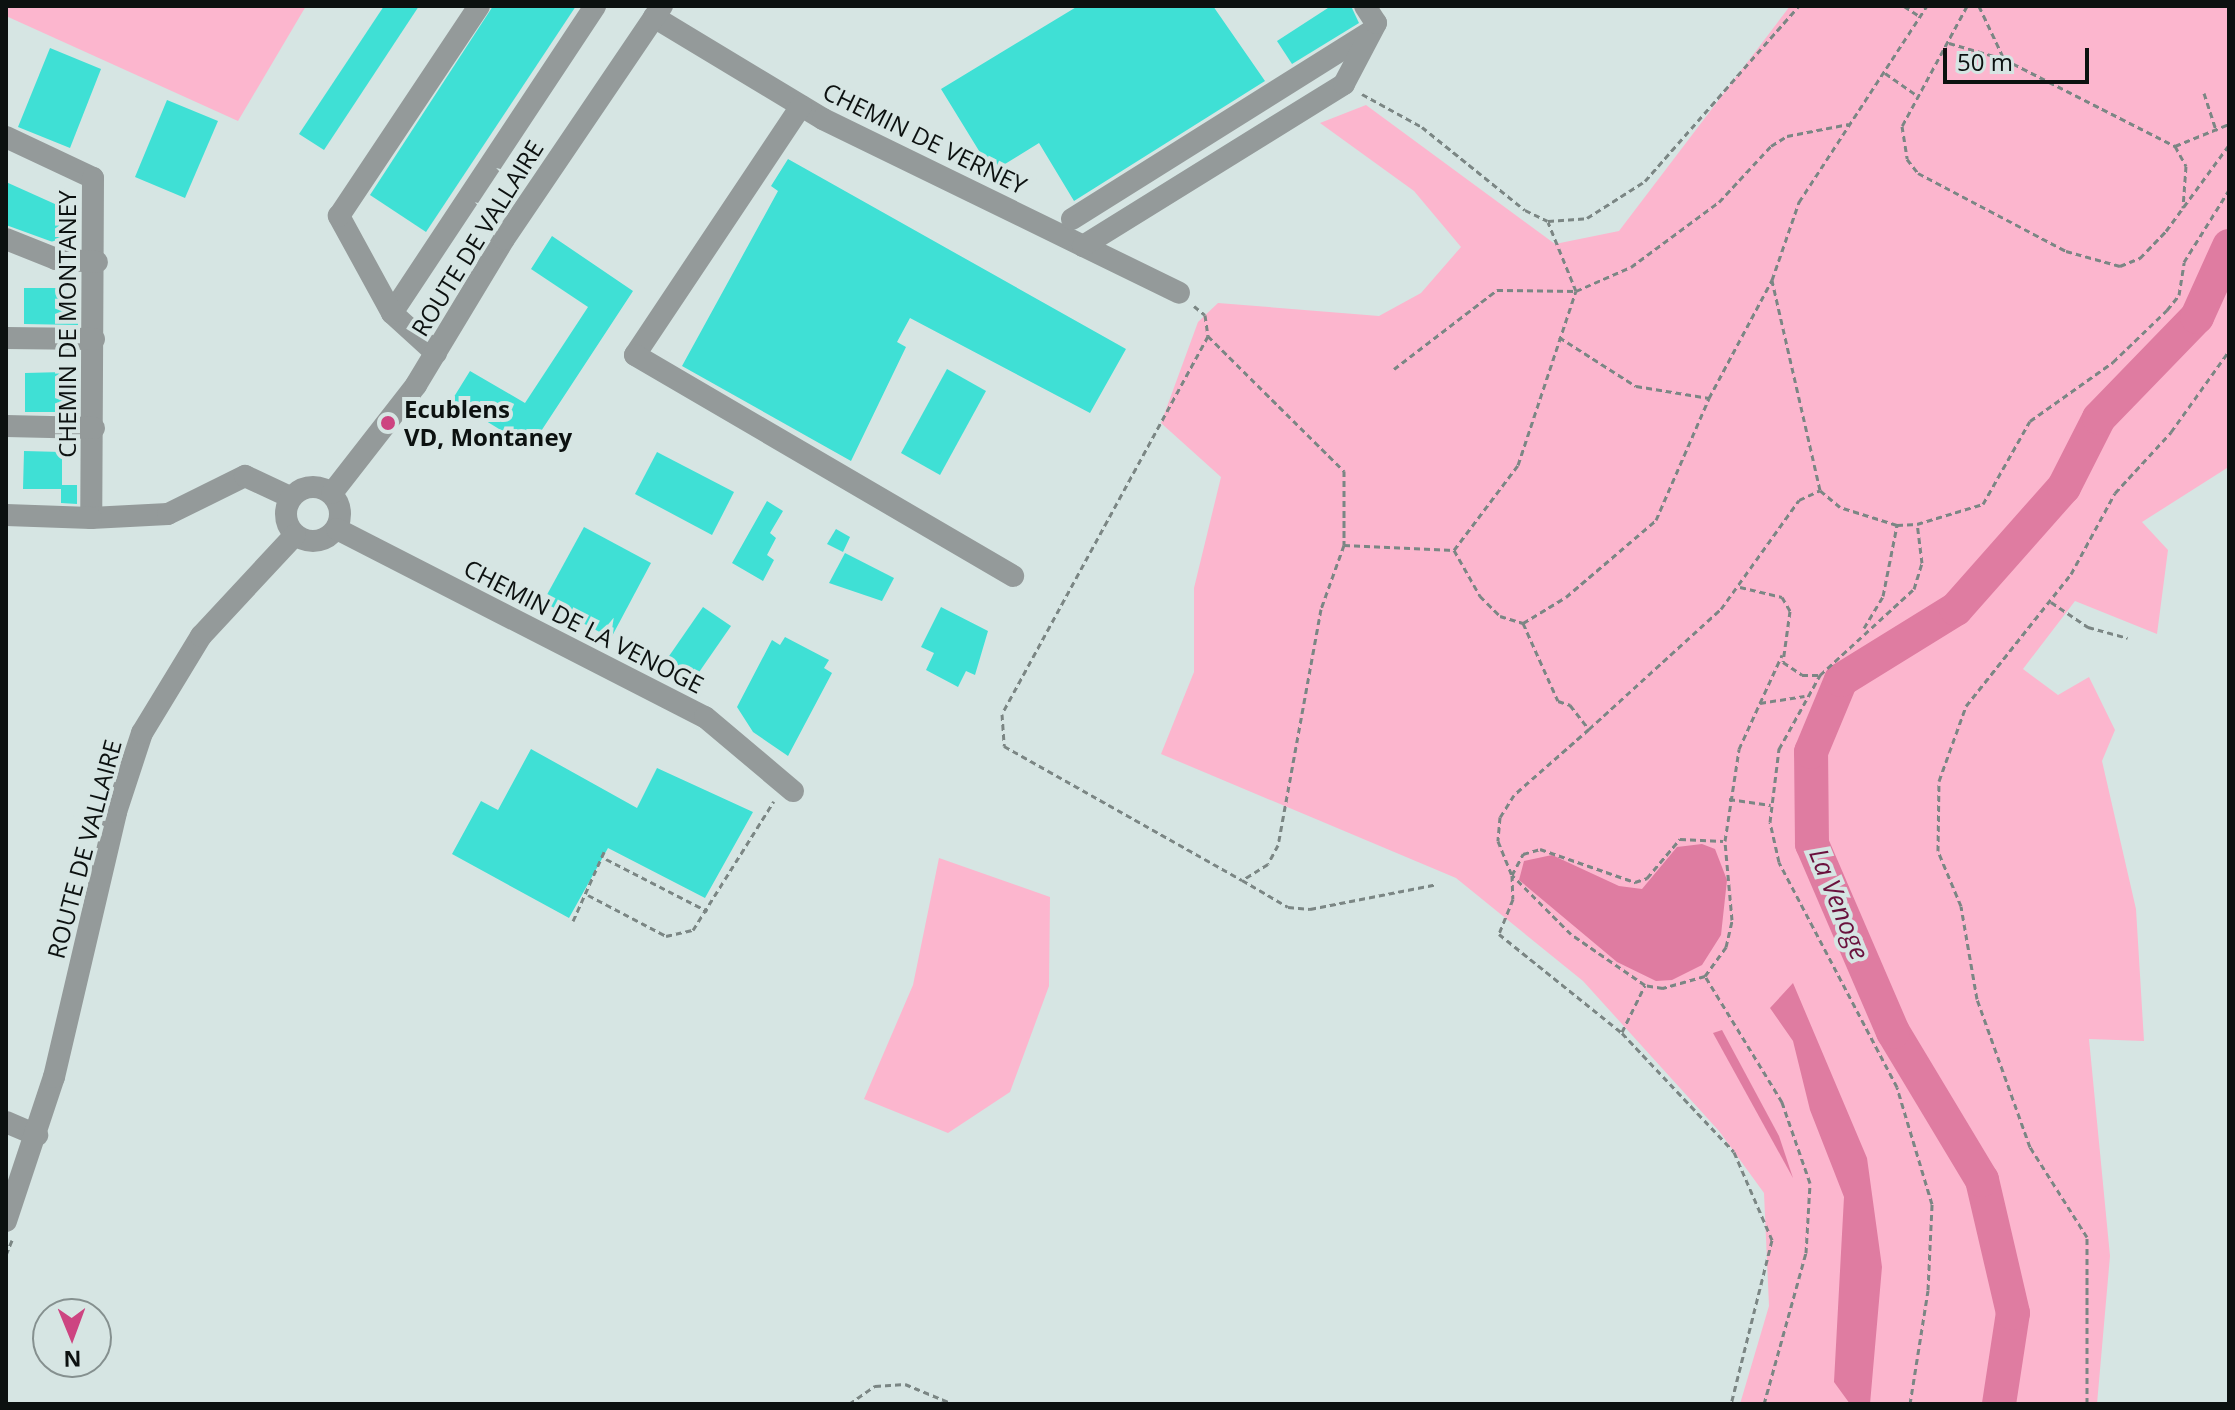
<!DOCTYPE html>
<html>
<head>
<meta charset="utf-8">
<style>
  body { margin:0 }
  #map { position:relative; width:2235px; height:1410px; overflow:hidden; background:#d6e5e3; font-family:"Open Sans",sans-serif }
  div>[style] { position:absolute }
  .green>* { inset:0; background:#fcb6ce }
  .water>* { inset:0; background:#df7ca1 }
  .stream>* { height:6px; margin:-3px; padding:0 3px; transform-origin:3px; border-radius:3px; background:#df7ca1 }
  .river>* { height:34px; margin:-17px; padding:0 17px; transform-origin:17px; border-radius:17px; background:#df7ca1 }
  .building>* { inset:0; background:#3fe0d5 }
  .path>* { height:3px; margin-top:-1.5px; transform-origin:0; background:repeating-linear-gradient(90deg,#7b8684 0 6px,transparent 0 10px) }
  .minor>* { height:22px; margin:-11px; padding:0 11px; transform-origin:11px; border-radius:11px; background:#949a9a }
  .minor>.ring { margin:-11px; padding:0; box-sizing:content-box; background:none; border:22px solid #949a9a; border-radius:50% }
  .dots>* { width:22px; height:22px; translate:-50% -50%; box-sizing:border-box; border:4px solid #d6e5e3; border-radius:50% }
  span { translate:-50% -50%; white-space:nowrap; text-align:center; line-height:1.15; -webkit-text-stroke:8px #d6e5e3; paint-order:stroke }
  .street-label { font-size:24px; color:#0c1110 }
  .poi-label { font-size:24px; color:#0c1110; font-weight:700 }
  .left { translate:0 -50%; text-align:left }
  .water-label { font-size:26px; color:#6a113d; font-style:italic }
  .frame { position:absolute; inset:0; border:8px solid #0c1110; pointer-events:none }
  .north { position:absolute; left:32px; top:1298px; width:80px; height:80px; box-sizing:border-box; background:#d6e5e3; border:2px solid #85908f; border-radius:50%; rotate:179deg; font-size:22px; font-weight:700; line-height:32px; text-align:center; color:#0c1110 }
  .north::after { content:''; display:block; margin:auto; width:28px; height:36px; background:#cd4481; clip-path:polygon(50% 0,100% 100%,50% 72%,0 100%) }
  .scale { position:absolute; left:1943px; top:48px; width:146px; height:36px; box-sizing:border-box; border:4px solid #0c1110; border-top:0; padding-left:10px; font-size:24px; line-height:28px; white-space:nowrap; color:#0c1110; -webkit-text-stroke:6px #d6e5e3; paint-order:stroke }
</style>
</head>
<body>
<div id="map">
  <div class="green">
    <div style="clip-path:polygon(6px 6px,306px 6px,238px 121px,6px 16px)"></div>
    <div style="clip-path:polygon(1790px 6px,2229px 6px,2227px 468px,2142px 522px,2168px 550px,2157px 634px,2075px 601px,2023px 669px,2058px 695px,2089px 677px,2115px 730px,2102px 761px,2136px 909px,2144px 1041px,2089px 1039px,2110px 1256px,2097px 1404px,1740px 1404px,1769px 1306px,1764px 1193px,1719px 1131px,1583px 981px,1456px 878px,1161px 754px,1194px 672px,1194px 588px,1221px 477px,1161px 423px,1198px 322px,1218px 303px,1379px 316px,1421px 293px,1461px 247px,1414px 191px,1320px 123px,1366px 105px,1555px 244px,1619px 231px)"></div>
    <div style="clip-path:polygon(939px 858px,1050px 897px,1049px 986px,1010px 1092px,948px 1133px,864px 1099px,913px 985px)"></div>
  </div>
  <div class="water">
    <div style="clip-path:polygon(1702px 844px,1715px 849px,1727px 880px,1721px 935px,1702px 965px,1672px 980px,1656px 981px,1617px 962px,1519px 880px,1524px 861px,1552px 855px,1619px 886px,1642px 889px,1677px 847px)"></div>
    <div style="clip-path:polygon(1793px 983px,1867px 1158px,1882px 1267px,1870px 1404px,1850px 1404px,1834px 1382px,1844px 1197px,1810px 1110px,1793px 1041px,1770px 1008px)"></div>
    <div style="clip-path:polygon(1722px 1030px,1779px 1136px,1793px 1178px,1713px 1033px)"></div>
  </div>
  <div class="stream">
    <div style="left:2217px;top:270px;width:13px;rotate:27deg"></div>
  </div>
  <div class="river">
    <div style="left:1999px;top:1404px;width:92px;rotate:-81.3deg"></div>
    <div style="left:2013px;top:1313px;width:137px;rotate:-103.1deg"></div>
    <div style="left:1982px;top:1180px;width:173px;rotate:-121deg"></div>
    <div style="left:1893px;top:1032px;width:205px;rotate:-113.3deg"></div>
    <div style="left:1812px;top:844px;width:92px;rotate:-90.6deg"></div>
    <div style="left:1811px;top:752px;width:78px;rotate:-67.4deg"></div>
    <div style="left:1841px;top:680px;width:135px;rotate:-31.7deg"></div>
    <div style="left:1956px;top:609px;width:163px;rotate:-48.5deg"></div>
    <div style="left:2064px;top:487px;width:77px;rotate:-63.1deg"></div>
    <div style="left:2099px;top:418px;width:141px;rotate:-45.9deg"></div>
    <div style="left:2197px;top:317px;width:78px;rotate:-65.7deg"></div>
  </div>
  <div class="building">
    <div style="clip-path:polygon(384px 6px,419px 6px,324px 150px,299px 134px)"></div>
    <div style="clip-path:polygon(493px 6px,576px 6px,426px 232px,370px 195px)"></div>
    <div style="clip-path:polygon(1078px 6px,1213px 6px,1265px 81px,1074px 201px,1039px 143px,992px 172px,941px 89px)"></div>
    <div style="clip-path:polygon(1331px 6px,1351px 6px,1359px 23px,1292px 64px,1277px 41px)"></div>
    <div style="clip-path:polygon(50px 48px,101px 69px,70px 148px,18px 127px)"></div>
    <div style="clip-path:polygon(167px 100px,218px 121px,185px 198px,135px 177px)"></div>
    <div style="clip-path:polygon(788px 159px,1126px 349px,1090px 413px,910px 318px,897px 342px,906px 347px,851px 461px,682px 366px,778px 191px,771px 186px)"></div>
    <div style="clip-path:polygon(6px 182px,75px 213px,61px 245px,6px 225px)"></div>
    <div style="clip-path:polygon(552px 236px,633px 291px,530px 448px,452px 400px,470px 371px,525px 403px,588px 307px,531px 269px)"></div>
    <div style="clip-path:polygon(24px 288px,65px 288px,65px 308px,78px 308px,78px 325px,24px 324px)"></div>
    <div style="clip-path:polygon(947px 369px,986px 391px,940px 475px,901px 453px)"></div>
    <div style="clip-path:polygon(64px 372px,65px 393px,78px 392px,78px 412px,25px 412px,25px 373px)"></div>
    <div style="clip-path:polygon(24px 451px,62px 452px,62px 485px,77px 485px,77px 504px,61px 503px,61px 489px,23px 489px)"></div>
    <div style="clip-path:polygon(657px 452px,734px 492px,712px 535px,635px 494px)"></div>
    <div style="clip-path:polygon(767px 501px,783px 511px,770px 533px,776px 538px,767px 555px,774px 560px,763px 581px,732px 563px)"></div>
    <div style="clip-path:polygon(584px 527px,651px 563px,611px 638px,543px 602px)"></div>
    <div style="clip-path:polygon(836px 529px,850px 537px,843px 552px,827px 544px)"></div>
    <div style="clip-path:polygon(845px 553px,894px 578px,882px 601px,829px 583px)"></div>
    <div style="clip-path:polygon(703px 607px,731px 626px,695px 678px,667px 659px)"></div>
    <div style="clip-path:polygon(941px 607px,988px 631px,975px 675px,966px 671px,958px 687px,926px 670px,934px 653px,921px 647px)"></div>
    <div style="clip-path:polygon(785px 637px,829px 660px,824px 668px,832px 673px,788px 756px,753px 732px,737px 707px,772px 640px,780px 645px)"></div>
    <div style="clip-path:polygon(531px 749px,637px 808px,657px 768px,753px 812px,705px 898px,608px 848px,569px 918px,452px 854px,481px 801px,498px 810px)"></div>
  </div>
  <div class="path">
    <div style="left:1904px;top:6px;width:20px;rotate:33deg"></div>
    <div style="left:1967px;top:6px;width:136px;rotate:118.4deg"></div>
    <div style="left:1902px;top:126px;width:33px;rotate:81deg"></div>
    <div style="left:1907px;top:159px;width:18px;rotate:52deg"></div>
    <div style="left:1918px;top:173px;width:167px;rotate:27.8deg"></div>
    <div style="left:2066px;top:251px;width:56px;rotate:15.5deg"></div>
    <div style="left:2120px;top:266px;width:22px;rotate:-22deg"></div>
    <div style="left:2140px;top:258px;width:37px;rotate:-46deg"></div>
    <div style="left:2166px;top:231px;width:107px;rotate:-53.8deg"></div>
    <div style="left:1979px;top:6px;width:59px;rotate:64.7deg"></div>
    <div style="left:1949px;top:43px;width:57px;rotate:16.2deg"></div>
    <div style="left:2004px;top:59px;width:192px;rotate:27deg"></div>
    <div style="left:2175px;top:146px;width:58px;rotate:-22.2deg"></div>
    <div style="left:1885px;top:73px;width:39px;rotate:35deg"></div>
    <div style="left:2204px;top:93px;width:40px;rotate:72deg"></div>
    <div style="left:1362px;top:94px;width:68px;rotate:28.8deg"></div>
    <div style="left:1422px;top:127px;width:132px;rotate:38.9deg"></div>
    <div style="left:1525px;top:210px;width:25px;rotate:26deg"></div>
    <div style="left:1548px;top:221px;width:39px;rotate:-4deg"></div>
    <div style="left:1587px;top:218px;width:69px;rotate:-32.5deg"></div>
    <div style="left:1645px;top:181px;width:233px;rotate:-48.7deg"></div>
    <div style="left:2175px;top:146px;width:23px;rotate:61deg"></div>
    <div style="left:2186px;top:166px;width:42px;rotate:94.1deg"></div>
    <div style="left:1194px;top:306px;width:14px;rotate:39deg"></div>
    <div style="left:1205px;top:315px;width:21px;rotate:82deg"></div>
    <div style="left:1208px;top:336px;width:192px;rotate:44.8deg"></div>
    <div style="left:1344px;top:471px;width:74px;rotate:90deg"></div>
    <div style="left:1344px;top:545px;width:110px;rotate:2.6deg"></div>
    <div style="left:1454px;top:550px;width:53px;rotate:60.5deg"></div>
    <div style="left:1480px;top:596px;width:28px;rotate:45deg"></div>
    <div style="left:1500px;top:616px;width:24px;rotate:17deg"></div>
    <div style="left:1523px;top:623px;width:50px;rotate:-31.2deg"></div>
    <div style="left:1566px;top:597px;width:118px;rotate:-40.5deg"></div>
    <div style="left:1656px;top:520px;width:133px;rotate:-66.5deg"></div>
    <div style="left:1208px;top:336px;width:430px;rotate:118.6deg"></div>
    <div style="left:1002px;top:714px;width:32px;rotate:86deg"></div>
    <div style="left:1004px;top:746px;width:273px;rotate:29.4deg"></div>
    <div style="left:1559px;top:337px;width:91px;rotate:32.5deg"></div>
    <div style="left:1636px;top:386px;width:74px;rotate:9.3deg"></div>
    <div style="left:1709px;top:398px;width:134px;rotate:-61.9deg"></div>
    <div style="left:1394px;top:369px;width:130px;rotate:-37.5deg"></div>
    <div style="left:1497px;top:290px;width:79px;rotate:0.7deg"></div>
    <div style="left:1576px;top:291px;width:60px;rotate:-23.6deg"></div>
    <div style="left:1631px;top:267px;width:109px;rotate:-36.5deg"></div>
    <div style="left:1719px;top:202px;width:76px;rotate:-47.1deg"></div>
    <div style="left:1771px;top:146px;width:19px;rotate:-32deg"></div>
    <div style="left:1787px;top:136px;width:63px;rotate:-11deg"></div>
    <div style="left:1897px;top:525px;width:20px;rotate:-3deg"></div>
    <div style="left:1344px;top:545px;width:68px;rotate:109.8deg"></div>
    <div style="left:1321px;top:609px;width:240px;rotate:100.3deg"></div>
    <div style="left:1278px;top:845px;width:21px;rotate:118deg"></div>
    <div style="left:1268px;top:864px;width:31px;rotate:148deg"></div>
    <div style="left:1242px;top:880px;width:53px;rotate:30.4deg"></div>
    <div style="left:1288px;top:907px;width:22px;rotate:5deg"></div>
    <div style="left:1310px;top:909px;width:129px;rotate:-11.1deg"></div>
    <div style="left:1454px;top:550px;width:106px;rotate:-53deg"></div>
    <div style="left:1518px;top:465px;width:183px;rotate:-71.6deg"></div>
    <div style="left:1576px;top:291px;width:74px;rotate:-112.1deg"></div>
    <div style="left:1740px;top:587px;width:43px;rotate:13.4deg"></div>
    <div style="left:1782px;top:597px;width:16px;rotate:60deg"></div>
    <div style="left:1790px;top:611px;width:51px;rotate:97.8deg"></div>
    <div style="left:1783px;top:662px;width:23px;rotate:34deg"></div>
    <div style="left:1802px;top:675px;width:18px"></div>
    <div style="left:2051px;top:602px;width:45px;rotate:34deg"></div>
    <div style="left:2088px;top:627px;width:41px;rotate:15.4deg"></div>
    <div style="left:1523px;top:623px;width:85px;rotate:65.8deg"></div>
    <div style="left:1558px;top:701px;width:13px;rotate:18deg"></div>
    <div style="left:1570px;top:705px;width:31px;rotate:52deg"></div>
    <div style="left:1589px;top:729px;width:100px;rotate:138.7deg"></div>
    <div style="left:1514px;top:795px;width:26px;rotate:122deg"></div>
    <div style="left:1500px;top:817px;width:24px;rotate:95deg"></div>
    <div style="left:1498px;top:841px;width:37px;rotate:68deg"></div>
    <div style="left:1512px;top:875px;width:24px;rotate:88deg"></div>
    <div style="left:1513px;top:899px;width:38px;rotate:112deg"></div>
    <div style="left:1499px;top:934px;width:158px;rotate:38.8deg"></div>
    <div style="left:1622px;top:1033px;width:163px;rotate:46.7deg"></div>
    <div style="left:1734px;top:1152px;width:96px;rotate:66.6deg"></div>
    <div style="left:1772px;top:1240px;width:169px;rotate:104deg"></div>
    <div style="left:1864px;top:628px;width:37px;rotate:-59deg"></div>
    <div style="left:1883px;top:596px;width:72px;rotate:-78.8deg"></div>
    <div style="left:1897px;top:525px;width:60px;rotate:-162.5deg"></div>
    <div style="left:1840px;top:507px;width:26px;rotate:-140deg"></div>
    <div style="left:1820px;top:490px;width:215px;rotate:-102.9deg"></div>
    <div style="left:1772px;top:280px;width:83px;rotate:-70.9deg"></div>
    <div style="left:1799px;top:202px;width:234px;rotate:-56.9deg"></div>
    <div style="left:1760px;top:703px;width:53px;rotate:-65.4deg"></div>
    <div style="left:1589px;top:729px;width:178px;rotate:-42.3deg"></div>
    <div style="left:1721px;top:609px;width:134px;rotate:-54.4deg"></div>
    <div style="left:1799px;top:500px;width:23px;rotate:-25deg"></div>
    <div style="left:1729px;top:799px;width:42px;rotate:8.1deg"></div>
    <div style="left:606px;top:859px;width:114px;rotate:27.2deg"></div>
    <div style="left:588px;top:895px;width:88px;rotate:27.7deg"></div>
    <div style="left:666px;top:936px;width:28px;rotate:-13deg"></div>
    <div style="left:693px;top:930px;width:152px;rotate:-57.9deg"></div>
    <div style="left:573px;top:921px;width:76px;rotate:-65.8deg"></div>
    <div style="left:1705px;top:976px;width:44px;rotate:164.1deg"></div>
    <div style="left:1663px;top:988px;width:18px;rotate:-171deg"></div>
    <div style="left:1645px;top:985px;width:90px;rotate:-145.4deg"></div>
    <div style="left:1571px;top:934px;width:83px;rotate:-135deg"></div>
    <div style="left:1512px;top:875px;width:24px;rotate:-62deg"></div>
    <div style="left:1523px;top:854px;width:18px;rotate:-16deg"></div>
    <div style="left:1540px;top:849px;width:101px;rotate:19.2deg"></div>
    <div style="left:1635px;top:882px;width:13px;rotate:-18deg"></div>
    <div style="left:1647px;top:878px;width:51px;rotate:-49.8deg"></div>
    <div style="left:1680px;top:839px;width:43px;rotate:2.7deg"></div>
    <div style="left:1622px;top:1032px;width:52px;rotate:-63.9deg"></div>
    <div style="left:6px;top:1255px;width:16px;rotate:-68deg"></div>
    <div style="left:849px;top:1404px;width:32px;rotate:-35deg"></div>
    <div style="left:875px;top:1386px;width:30px;rotate:-4deg"></div>
    <div style="left:905px;top:1384px;width:52px;rotate:22.6deg"></div>
    <div style="left:1764px;top:1404px;width:157px;rotate:-74.5deg"></div>
    <div style="left:1806px;top:1253px;width:70px;rotate:-86.7deg"></div>
    <div style="left:1810px;top:1183px;width:86px;rotate:-109.1deg"></div>
    <div style="left:1782px;top:1102px;width:148px;rotate:-121.4deg"></div>
    <div style="left:1705px;top:976px;width:36px;rotate:-54deg"></div>
    <div style="left:1726px;top:947px;width:28px;rotate:-77deg"></div>
    <div style="left:1732px;top:920px;width:79px;rotate:-95.1deg"></div>
    <div style="left:1725px;top:841px;width:93px;rotate:-81.3deg"></div>
    <div style="left:1739px;top:749px;width:51px;rotate:-65.5deg"></div>
    <div style="left:1760px;top:703px;width:45px;rotate:-9deg"></div>
    <div style="left:1910px;top:1404px;width:115px;rotate:-81deg"></div>
    <div style="left:1928px;top:1290px;width:86px;rotate:-87.3deg"></div>
    <div style="left:1932px;top:1204px;width:122px;rotate:-106.7deg"></div>
    <div style="left:1897px;top:1087px;width:254px;rotate:-117.7deg"></div>
    <div style="left:1779px;top:862px;width:41px;rotate:-102.7deg"></div>
    <div style="left:1770px;top:822px;width:74px;rotate:-83deg"></div>
    <div style="left:1779px;top:749px;width:85px;rotate:-61deg"></div>
    <div style="left:1820px;top:675px;width:127px;rotate:-42.5deg"></div>
    <div style="left:1914px;top:589px;width:27px;rotate:-73deg"></div>
    <div style="left:1922px;top:563px;width:39px;rotate:-97deg"></div>
    <div style="left:1917px;top:524px;width:69px;rotate:-16.9deg"></div>
    <div style="left:1983px;top:504px;width:95px;rotate:-60.5deg"></div>
    <div style="left:2030px;top:421px;width:102px;rotate:-35.4deg"></div>
    <div style="left:2113px;top:362px;width:75px;rotate:-43.9deg"></div>
    <div style="left:2167px;top:310px;width:19px;rotate:-51deg"></div>
    <div style="left:2179px;top:295px;width:33px;rotate:-81deg"></div>
    <div style="left:2184px;top:262px;width:85px;rotate:-58deg"></div>
    <div style="left:2087px;top:1404px;width:167px;rotate:-90deg"></div>
    <div style="left:2087px;top:1237px;width:107px;rotate:-122.3deg"></div>
    <div style="left:2030px;top:1147px;width:157px;rotate:-109.7deg"></div>
    <div style="left:1977px;top:999px;width:94px;rotate:-99.8deg"></div>
    <div style="left:1961px;top:906px;width:60px;rotate:-112.7deg"></div>
    <div style="left:1938px;top:851px;width:70px;rotate:-89.2deg"></div>
    <div style="left:1939px;top:781px;width:80px;rotate:-70.2deg"></div>
    <div style="left:1966px;top:706px;width:169px;rotate:-51.5deg"></div>
    <div style="left:2071px;top:574px;width:92px;rotate:-61.5deg"></div>
    <div style="left:2115px;top:493px;width:83px;rotate:-47.4deg"></div>
    <div style="left:2171px;top:432px;width:100px;rotate:-54.4deg"></div>
  </div>
  <div class="minor">
    <div style="left:654px;top:17px;width:197px;rotate:31.1deg"></div>
    <div style="left:823px;top:119px;width:396px;rotate:26deg"></div>
    <div style="left:801px;top:106px;width:299px;rotate:123.7deg"></div>
    <div style="left:635px;top:355px;width:438px;rotate:30.3deg"></div>
    <div style="left:6px;top:137px;width:96px;rotate:25.2deg"></div>
    <div style="left:93px;top:178px;width:340px;rotate:90.3deg"></div>
    <div style="left:91px;top:518px;width:77px;rotate:-3deg"></div>
    <div style="left:168px;top:514px;width:86px;rotate:-26.3deg"></div>
    <div style="left:245px;top:476px;width:50px;rotate:25deg"></div>
    <div style="left:1072px;top:219px;width:350px;rotate:-32.1deg"></div>
    <div style="left:6px;top:239px;width:54px;rotate:21.8deg"></div>
    <div style="left:56px;top:259px;width:41px;rotate:4.2deg"></div>
    <div style="left:1083px;top:246px;width:307px;rotate:-31.8deg"></div>
    <div style="left:1344px;top:84px;width:69px;rotate:-62.3deg"></div>
    <div style="left:1376px;top:23px;width:20px;rotate:-123deg"></div>
    <div style="left:392px;top:313px;width:368px;rotate:-56.5deg"></div>
    <div style="left:6px;top:338px;width:88px;rotate:0.7deg"></div>
    <div style="left:436px;top:353px;width:59px;rotate:-137.7deg"></div>
    <div style="left:392px;top:313px;width:111px;rotate:-118.7deg"></div>
    <div style="left:339px;top:216px;width:252px;rotate:-56.3deg"></div>
    <div style="left:6px;top:426px;width:88px;rotate:1.3deg"></div>
    <div class="ring" style="left:286px;top:487px;width:32px;height:32px"></div>
    <div style="left:332px;top:493px;width:137px;rotate:-52.1deg"></div>
    <div style="left:416px;top:385px;width:170px;rotate:-58.9deg"></div>
    <div style="left:504px;top:239px;width:282px;rotate:-55.9deg"></div>
    <div style="left:6px;top:515px;width:85px;rotate:2deg"></div>
    <div style="left:337px;top:529px;width:413px;rotate:27.1deg"></div>
    <div style="left:705px;top:717px;width:115px;rotate:40.1deg"></div>
    <div style="left:6px;top:1122px;width:34px;rotate:23deg"></div>
    <div style="left:6px;top:1221px;width:152px;rotate:-71.6deg"></div>
    <div style="left:54px;top:1077px;width:272px;rotate:-76.8deg"></div>
    <div style="left:116px;top:812px;width:83px;rotate:-71.8deg"></div>
    <div style="left:142px;top:733px;width:114px;rotate:-58.7deg"></div>
    <div style="left:201px;top:636px;width:138px;rotate:-47.1deg"></div>
  </div>
  <div class="dots">
    <div style="left:388px;top:423px;background:#cd4481"></div>
  </div>
  <div class="street-label">
    <span style="left:925px;top:138px;rotate:26deg">CHEMIN DE VERNEY</span>
    <span style="left:477px;top:238px;rotate:-58deg">ROUTE DE VALLAIRE</span>
    <span style="left:67px;top:324px;rotate:-90deg">CHEMIN DE MONTANEY</span>
    <span style="left:584px;top:626px;rotate:27deg">CHEMIN DE LA VENOGE</span>
    <span style="left:84px;top:849px;rotate:-75deg">ROUTE DE VALLAIRE</span>
  </div>
  <div class="poi-label">
    <span class="left" style="left:404px;top:423px">Ecublens<br>VD, Montaney</span>
  </div>
  <div class="water-label">
    <span style="left:1839px;top:904px;rotate:68deg">La Venoge</span>
  </div>
  <div class="frame"></div>
  <div class="north">N</div>
  <div class="scale">50 m</div>
</div>
</body>
</html>
